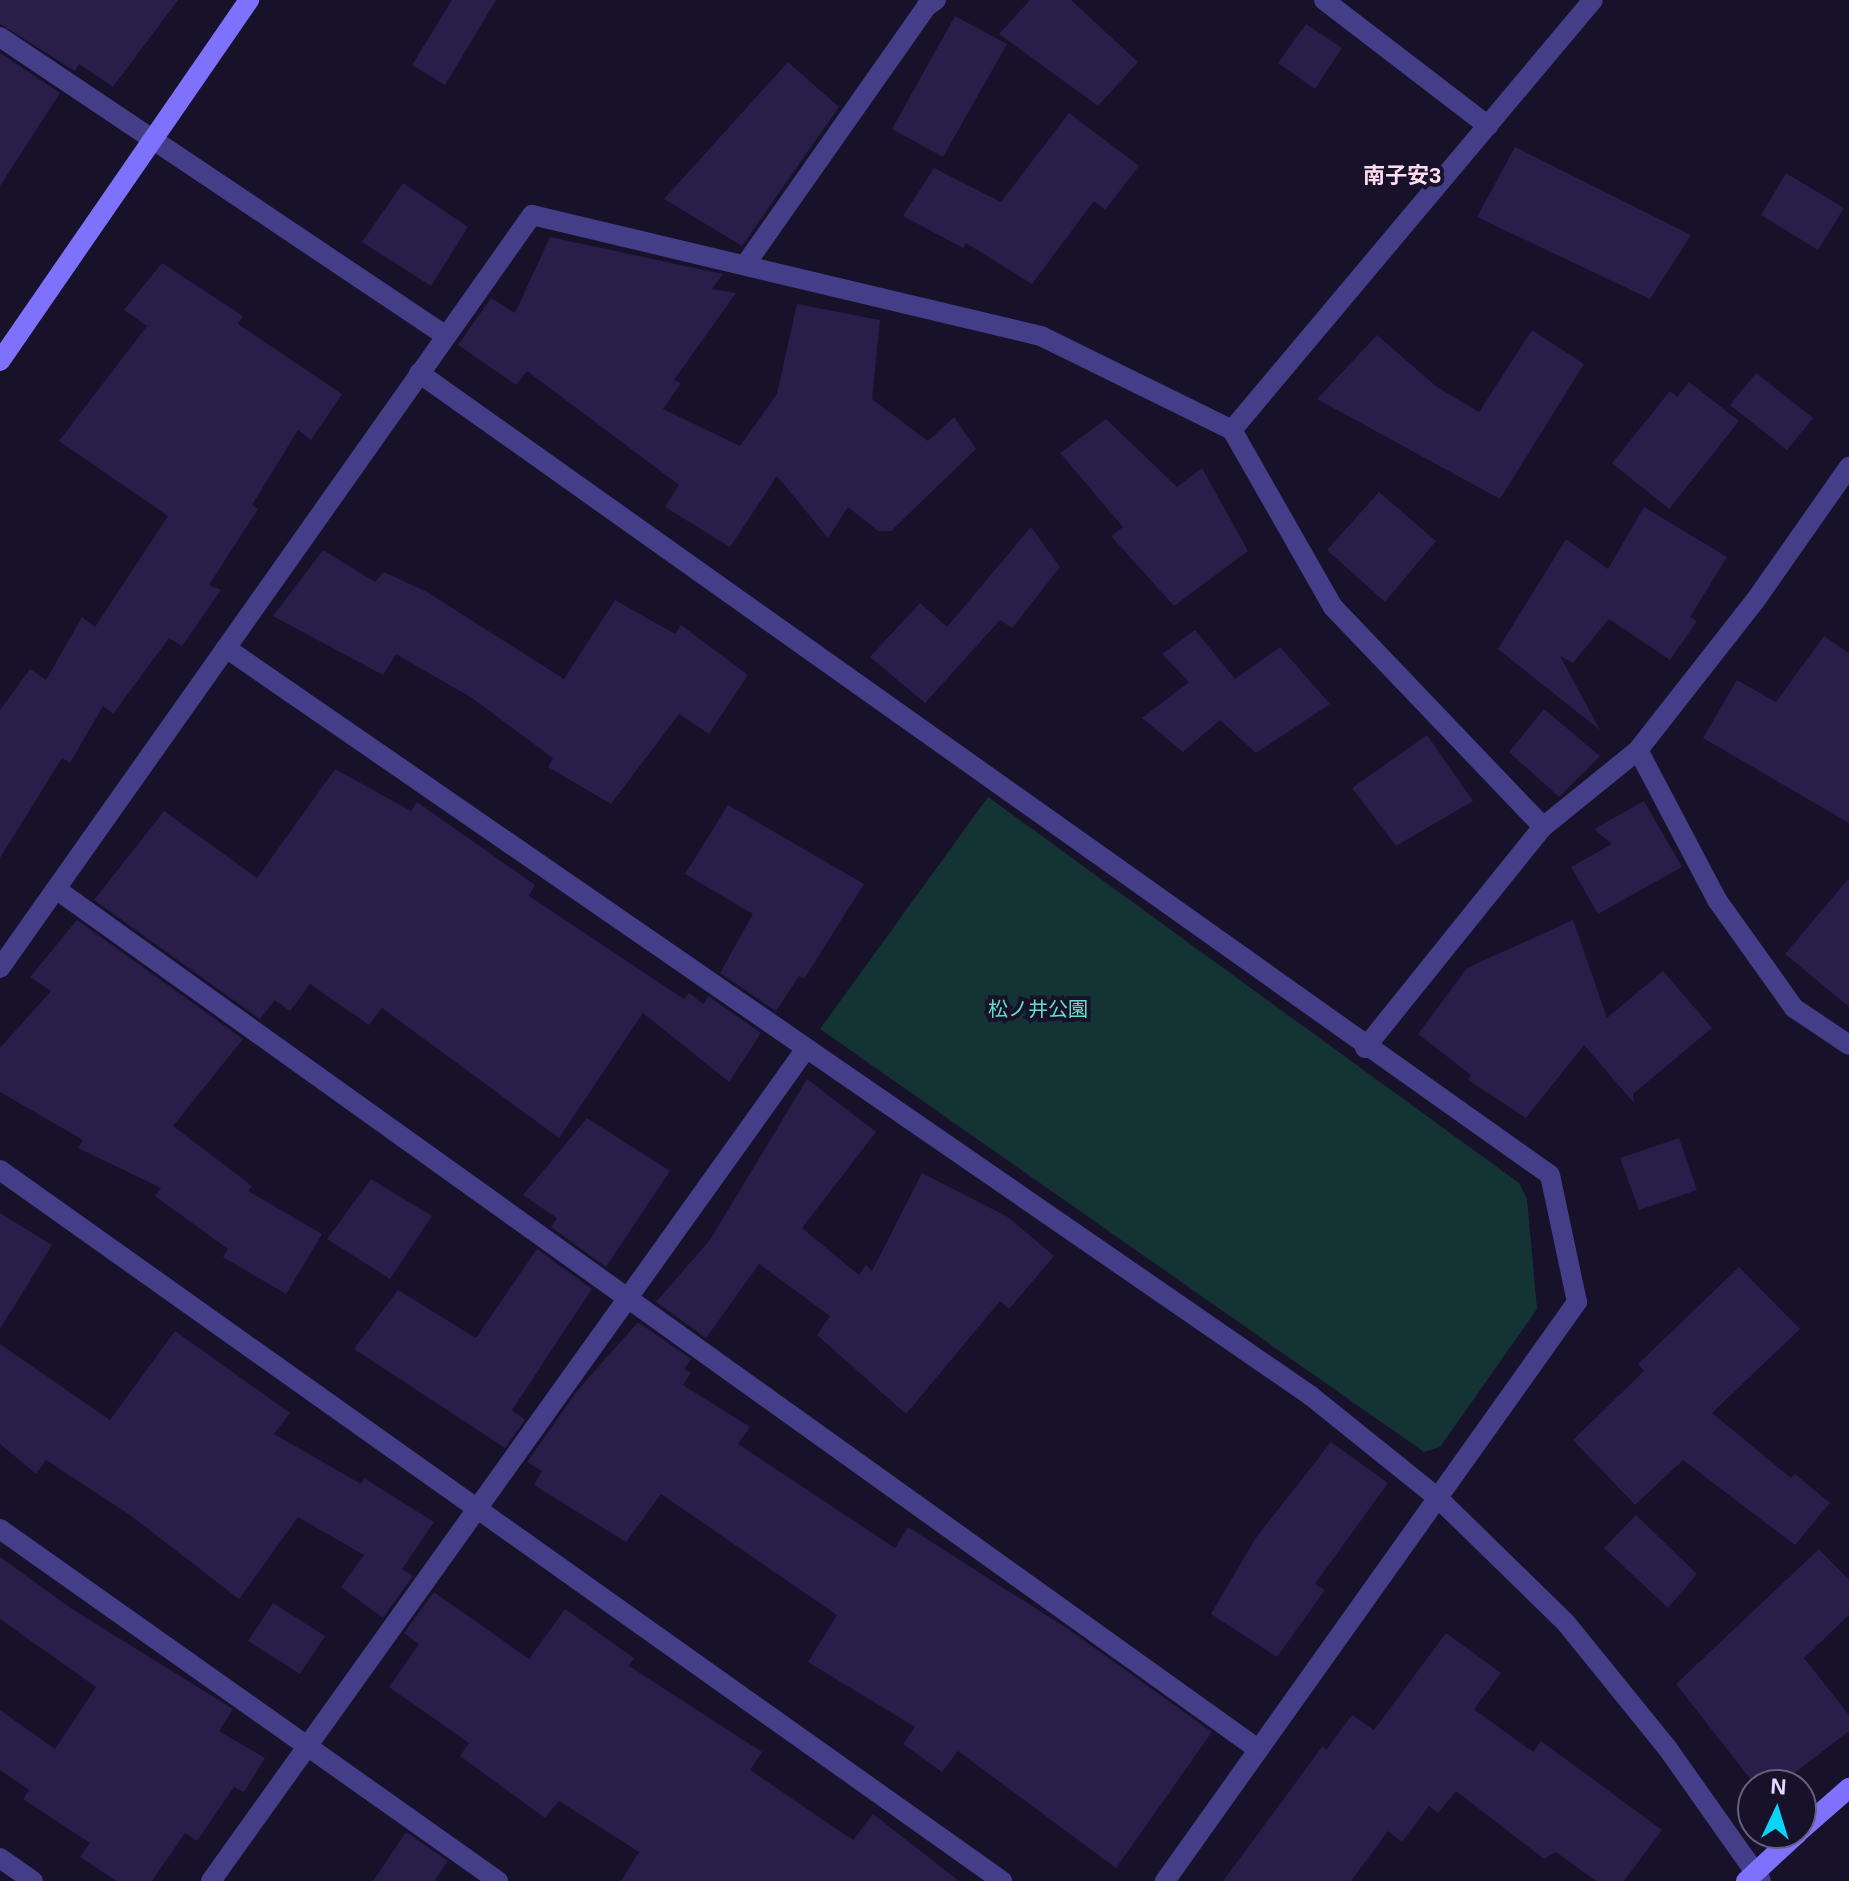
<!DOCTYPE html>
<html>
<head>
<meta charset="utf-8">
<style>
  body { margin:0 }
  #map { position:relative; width:1849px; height:1881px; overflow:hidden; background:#17112a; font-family:Helvetica,"Noto Sans JP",sans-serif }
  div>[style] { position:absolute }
  .green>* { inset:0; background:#143334 }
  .building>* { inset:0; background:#291d4a }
  .street>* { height:20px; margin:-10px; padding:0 10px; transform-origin:10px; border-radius:10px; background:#443d88 }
  .secondary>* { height:20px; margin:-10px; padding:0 10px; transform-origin:10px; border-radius:10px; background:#7e72fd }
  span { translate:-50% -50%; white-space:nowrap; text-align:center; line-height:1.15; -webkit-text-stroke:8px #17112a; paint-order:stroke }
  .park-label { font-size:20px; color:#65dfc8 }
  .neighbourhood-label { font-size:22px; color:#ffdcf0; font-weight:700 }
  .north { position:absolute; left:1737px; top:1769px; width:80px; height:80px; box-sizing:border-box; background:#17112a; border:2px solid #67617f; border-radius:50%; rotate:4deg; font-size:22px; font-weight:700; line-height:32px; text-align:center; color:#e0daff }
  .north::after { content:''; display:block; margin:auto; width:28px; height:36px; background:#09d5fc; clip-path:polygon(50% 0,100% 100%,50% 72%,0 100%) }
</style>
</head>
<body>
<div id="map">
  <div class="green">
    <div style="clip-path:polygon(988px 797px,1519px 1183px,1527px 1199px,1537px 1309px,1440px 1447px,1424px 1452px,820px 1029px)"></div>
  </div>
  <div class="building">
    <div style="clip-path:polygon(0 0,178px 0,113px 87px,79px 64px,75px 71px,0 24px)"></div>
    <div style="clip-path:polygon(452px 0,496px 0,445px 85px,412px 65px)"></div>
    <div style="clip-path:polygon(1030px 0,1071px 0,1138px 62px,1098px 106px,999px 34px)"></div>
    <div style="clip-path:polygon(955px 16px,1007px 44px,943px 157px,892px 129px)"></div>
    <div style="clip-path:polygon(1306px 24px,1342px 48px,1315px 89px,1278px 63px)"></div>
    <div style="clip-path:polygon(0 53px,60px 93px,0 186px)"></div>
    <div style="clip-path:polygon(788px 62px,839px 107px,742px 246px,664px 199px)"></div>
    <div style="clip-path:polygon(1069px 113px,1139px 166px,1105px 210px,1094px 201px,1032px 284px,966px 243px,963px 248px,903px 216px,934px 168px,1001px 202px)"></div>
    <div style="clip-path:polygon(1515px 147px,1691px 235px,1650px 299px,1477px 217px)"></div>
    <div style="clip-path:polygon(1786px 173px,1844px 208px,1818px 250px,1761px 215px)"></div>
    <div style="clip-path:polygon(403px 183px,468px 227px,431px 286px,362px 242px)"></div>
    <div style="clip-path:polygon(550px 237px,723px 274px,712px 289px,736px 293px,674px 380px,681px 383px,663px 409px,740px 446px,777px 394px,797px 304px,880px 320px,872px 399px,928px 441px,954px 417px,976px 449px,891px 531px,878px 531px,848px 507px,828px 538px,777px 476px,730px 547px,665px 507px,679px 485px,527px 371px,516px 385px,458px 345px,491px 298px,515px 313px)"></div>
    <div style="clip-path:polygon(162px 263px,243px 316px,238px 324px,342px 394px,311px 440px,298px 430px,252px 505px,258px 509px,209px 585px,221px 590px,182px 646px,169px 638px,113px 714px,103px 706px,70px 763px,62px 758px,0 858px,0 710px,30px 669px,46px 680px,82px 617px,95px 627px,168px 516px,59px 441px,147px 326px,124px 310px)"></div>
    <div style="clip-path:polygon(1532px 330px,1584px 364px,1500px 499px,1317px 399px,1377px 335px,1437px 387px,1479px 412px)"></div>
    <div style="clip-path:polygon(1756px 373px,1813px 418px,1787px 450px,1730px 405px)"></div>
    <div style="clip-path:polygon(1689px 382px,1739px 421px,1669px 509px,1612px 463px,1670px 391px,1677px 397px)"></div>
    <div style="clip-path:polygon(1106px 419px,1177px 487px,1202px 468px,1248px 551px,1174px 606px,1111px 536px,1123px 527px,1060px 453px)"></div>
    <div style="clip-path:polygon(1379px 492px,1436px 541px,1385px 602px,1327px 550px)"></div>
    <div style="clip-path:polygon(1644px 507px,1727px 557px,1690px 617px,1697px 621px,1670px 660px,1609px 619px,1573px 663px,1560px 656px,1600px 730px,1498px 649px,1566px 539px,1608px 569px)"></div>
    <div style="clip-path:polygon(1031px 527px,1060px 567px,1012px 628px,1000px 620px,925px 703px,870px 657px,920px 603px,947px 627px)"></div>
    <div style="clip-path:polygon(323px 550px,375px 582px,384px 572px,427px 592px,564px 679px,615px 600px,675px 634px,681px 625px,748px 675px,709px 734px,679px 714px,611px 804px,548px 767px,553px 758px,472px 698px,396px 654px,383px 675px,273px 616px)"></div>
    <div style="clip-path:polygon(1195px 630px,1235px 679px,1280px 647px,1330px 704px,1256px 753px,1220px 720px,1183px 752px,1142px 718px,1189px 682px,1162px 654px)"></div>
    <div style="clip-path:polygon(1824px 636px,1849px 653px,1849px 823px,1703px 738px,1737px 680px,1776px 702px)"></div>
    <div style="clip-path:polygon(1544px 709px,1600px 756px,1559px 797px,1509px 752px)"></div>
    <div style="clip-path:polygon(1427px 735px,1473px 801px,1396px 846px,1352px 788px)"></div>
    <div style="clip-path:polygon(335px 769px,411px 811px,417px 802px,535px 885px,529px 896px,684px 999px,689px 993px,703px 1004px,708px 996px,761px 1033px,729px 1082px,643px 1013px,559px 1138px,382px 1008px,369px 1025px,310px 984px,290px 1011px,275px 1000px,260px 1019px,94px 900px,164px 811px,257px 878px)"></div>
    <div style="clip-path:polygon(1644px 801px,1682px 867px,1598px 914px,1571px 867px,1612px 844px,1594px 829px)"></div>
    <div style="clip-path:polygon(728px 805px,864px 884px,804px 979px,799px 976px,776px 1011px,720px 973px,753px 914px,685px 874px)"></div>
    <div style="clip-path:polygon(1849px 878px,1849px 1007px,1785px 954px)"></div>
    <div style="clip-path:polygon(77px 920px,243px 1039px,173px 1126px,252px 1186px,248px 1191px,322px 1234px,286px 1294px,223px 1257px,228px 1249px,155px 1196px,161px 1188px,78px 1148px,83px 1140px,0 1092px,0 1048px,51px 991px,30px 977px)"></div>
    <div style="clip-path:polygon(1573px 920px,1607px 1018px,1663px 971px,1712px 1028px,1633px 1094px,1634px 1103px,1584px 1045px,1526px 1118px,1468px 1080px,1471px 1075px,1418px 1034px,1467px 968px)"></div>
    <div style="clip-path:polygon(807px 1079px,876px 1132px,802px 1228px,859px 1275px,866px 1265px,872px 1271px,922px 1173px,1008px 1217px,1054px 1256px,1009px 1309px,1000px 1301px,906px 1414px,817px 1335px,830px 1316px,759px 1264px,706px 1338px,656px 1302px,710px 1240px)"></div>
    <div style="clip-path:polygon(587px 1118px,670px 1171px,606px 1267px,551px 1227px,557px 1218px,523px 1195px)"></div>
    <div style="clip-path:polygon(1679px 1138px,1697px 1190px,1639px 1210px,1620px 1158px)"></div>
    <div style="clip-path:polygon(371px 1179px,432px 1216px,390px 1279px,327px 1239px)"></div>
    <div style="clip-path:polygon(0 1213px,52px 1245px,0 1329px)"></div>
    <div style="clip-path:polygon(537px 1249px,592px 1289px,512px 1410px,525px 1420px,505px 1448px,354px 1349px,398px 1290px,476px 1338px)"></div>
    <div style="clip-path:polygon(1739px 1267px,1800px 1329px,1712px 1413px,1791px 1478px,1795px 1474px,1830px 1503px,1795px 1545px,1683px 1460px,1635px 1505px,1573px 1440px,1644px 1371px,1638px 1364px)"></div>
    <div style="clip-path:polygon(638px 1322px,691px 1359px,684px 1369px,691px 1373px,683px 1385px,750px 1427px,738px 1444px,895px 1548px,908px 1527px,1068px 1629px,1212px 1732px,1116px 1868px,958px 1751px,942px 1772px,903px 1744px,915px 1727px,808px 1662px,837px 1615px,661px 1494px,626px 1542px,534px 1485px,542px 1471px,527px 1462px,577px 1391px)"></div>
    <div style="clip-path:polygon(175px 1331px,290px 1413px,274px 1434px,361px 1484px,364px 1478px,434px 1522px,402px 1569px,413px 1576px,383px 1618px,341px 1587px,364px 1555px,298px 1517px,239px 1599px,130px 1515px,46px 1460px,36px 1474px,0 1444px,0 1344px,110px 1420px)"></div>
    <div style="clip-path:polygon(1331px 1442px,1388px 1483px,1315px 1584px,1325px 1590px,1277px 1657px,1211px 1614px,1255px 1539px)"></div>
    <div style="clip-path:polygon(1636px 1515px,1697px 1574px,1668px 1608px,1604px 1548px)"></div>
    <div style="clip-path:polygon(1819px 1549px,1849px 1580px,1849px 1615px,1804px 1658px,1849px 1715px,1849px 1731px,1779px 1785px,1755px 1785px,1676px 1684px)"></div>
    <div style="clip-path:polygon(0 1557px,72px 1609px,233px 1709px,219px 1731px,265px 1758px,244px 1792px,234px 1787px,197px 1841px,185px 1833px,152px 1881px,116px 1881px,80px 1857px,90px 1843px,23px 1799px,29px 1790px,0 1770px,0 1710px,55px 1749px,96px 1687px,0 1619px)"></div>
    <div style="clip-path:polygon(434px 1592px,529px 1659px,565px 1609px,634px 1658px,629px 1666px,762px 1752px,750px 1770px,853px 1840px,873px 1814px,959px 1881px,621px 1881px,639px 1852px,559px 1801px,545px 1818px,460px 1756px,469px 1743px,389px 1687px,419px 1644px,404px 1633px)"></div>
    <div style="clip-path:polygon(273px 1603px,325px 1636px,300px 1674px,248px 1641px)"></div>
    <div style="clip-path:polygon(1446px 1633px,1501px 1673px,1474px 1709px,1533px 1752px,1541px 1741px,1662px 1830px,1624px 1881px,1596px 1881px,1556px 1852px,1544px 1859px,1456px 1791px,1438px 1813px,1429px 1806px,1402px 1842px,1388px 1831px,1351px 1881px,1223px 1881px,1322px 1747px,1327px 1749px,1352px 1715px,1374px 1730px)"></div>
    <div style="clip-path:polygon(406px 1832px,448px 1861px,434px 1881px,373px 1881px)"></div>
  </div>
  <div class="street">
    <div style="left:1324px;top:0;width:207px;rotate:37.5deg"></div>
    <div style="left:0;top:37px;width:537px;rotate:33.84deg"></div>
    <div style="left:745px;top:265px;width:315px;rotate:-54.9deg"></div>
    <div style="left:926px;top:7px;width:12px;rotate:-35deg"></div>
    <div style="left:419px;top:373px;width:1386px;rotate:35.34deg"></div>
    <div style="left:1550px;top:1175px;width:130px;rotate:78deg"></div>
    <div style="left:1577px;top:1302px;width:711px;rotate:125.43deg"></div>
    <div style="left:1232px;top:430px;width:561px;rotate:-49.99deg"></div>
    <div style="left:226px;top:648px;width:1318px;rotate:34.58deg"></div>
    <div style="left:1311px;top:1396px;width:164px;rotate:38.8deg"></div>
    <div style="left:1439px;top:1499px;width:177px;rotate:44.3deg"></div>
    <div style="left:1566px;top:1623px;width:162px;rotate:51deg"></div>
    <div style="left:1668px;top:1749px;width:161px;rotate:54.8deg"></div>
    <div style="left:1638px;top:750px;width:170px;rotate:62.2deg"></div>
    <div style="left:1717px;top:900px;width:133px;rotate:54.5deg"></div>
    <div style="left:1794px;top:1008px;width:66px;rotate:33.9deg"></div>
    <div style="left:56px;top:889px;width:1479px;rotate:35.59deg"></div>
    <div style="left:0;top:968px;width:922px;rotate:-54.76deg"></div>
    <div style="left:532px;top:215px;width:523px;rotate:13.37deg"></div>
    <div style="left:1041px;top:336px;width:213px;rotate:26.2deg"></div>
    <div style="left:1232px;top:430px;width:204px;rotate:60.3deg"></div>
    <div style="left:1333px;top:607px;width:304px;rotate:46.3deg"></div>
    <div style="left:1365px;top:1048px;width:284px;rotate:-51.2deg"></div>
    <div style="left:1543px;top:827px;width:122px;rotate:-39deg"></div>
    <div style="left:1638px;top:750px;width:189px;rotate:-51.9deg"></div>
    <div style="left:1755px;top:601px;width:164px;rotate:-55deg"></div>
    <div style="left:0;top:1170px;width:1229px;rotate:35.36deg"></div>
    <div style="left:0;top:1529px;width:610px;rotate:35.25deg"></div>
    <div style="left:0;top:1858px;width:40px;rotate:34.9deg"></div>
    <div style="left:211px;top:1881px;width:1021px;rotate:-54.44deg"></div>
  </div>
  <div class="secondary">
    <div style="left:0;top:361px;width:439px;rotate:-55.4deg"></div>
    <div style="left:1801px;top:1830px;width:64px;rotate:-41.2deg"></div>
    <div style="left:1746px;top:1881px;width:71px;rotate:-42.7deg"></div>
  </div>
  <div class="park-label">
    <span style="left:1038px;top:1009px">松ノ井公園</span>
  </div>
  <div class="neighbourhood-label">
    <span style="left:1402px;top:176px">南子安3</span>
  </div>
  <div class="north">N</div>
</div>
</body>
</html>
